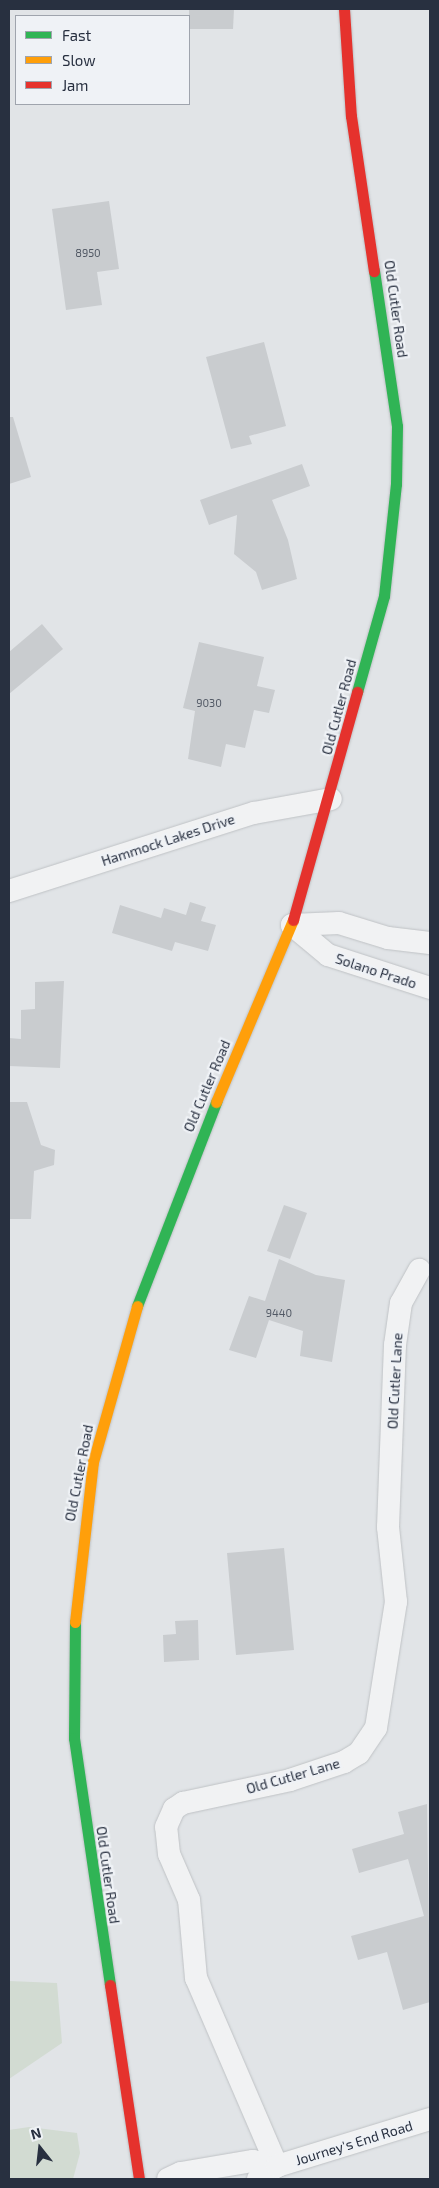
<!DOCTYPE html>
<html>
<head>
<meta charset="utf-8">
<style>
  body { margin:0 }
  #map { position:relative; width:439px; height:2188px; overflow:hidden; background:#e1e4e7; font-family:"Exo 2",sans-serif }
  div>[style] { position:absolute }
  .green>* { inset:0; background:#d2dbd2 }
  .building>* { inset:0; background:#c9cccf }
  .roads { filter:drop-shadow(0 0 1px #bfc2c5) drop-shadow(0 0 1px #bfc2c5) }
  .street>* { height:22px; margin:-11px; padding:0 11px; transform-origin:11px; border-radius:11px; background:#f1f2f3 }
  .fast>* { height:11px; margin:-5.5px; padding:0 5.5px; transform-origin:5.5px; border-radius:5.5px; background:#30b455 }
  .slow>* { height:11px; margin:-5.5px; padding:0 5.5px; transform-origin:5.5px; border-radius:5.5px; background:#ff9f0a }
  .jam>* { height:11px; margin:-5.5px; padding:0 5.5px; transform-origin:5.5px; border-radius:5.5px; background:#e5322d }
  span { translate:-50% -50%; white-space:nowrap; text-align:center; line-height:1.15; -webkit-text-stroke:4.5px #eff2f6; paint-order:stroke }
  .number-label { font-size:11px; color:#515864 }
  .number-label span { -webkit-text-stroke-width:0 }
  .street-label { font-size:14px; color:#283040 }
  .frame { position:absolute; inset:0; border:10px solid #283040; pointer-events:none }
  .legend { position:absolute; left:15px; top:15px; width:175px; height:90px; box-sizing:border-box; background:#eff2f6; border:1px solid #9fa4ad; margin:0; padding:6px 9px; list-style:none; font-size:15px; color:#283040 }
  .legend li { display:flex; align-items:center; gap:10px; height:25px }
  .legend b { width:25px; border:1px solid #9fa4ad }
  .north { position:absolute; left:15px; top:2123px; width:50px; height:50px; -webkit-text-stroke:4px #eff2f6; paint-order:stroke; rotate:344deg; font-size:14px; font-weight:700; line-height:20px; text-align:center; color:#283040 }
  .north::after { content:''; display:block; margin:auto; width:18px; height:22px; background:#283040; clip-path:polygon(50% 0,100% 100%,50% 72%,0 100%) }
</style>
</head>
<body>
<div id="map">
  <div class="green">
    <div style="clip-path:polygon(9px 1981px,57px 1983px,62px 2043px,9px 2079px)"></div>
    <div style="clip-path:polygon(29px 2127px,77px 2133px,80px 2153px,73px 2179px,9px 2179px,9px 2130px)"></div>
  </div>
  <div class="building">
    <div style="clip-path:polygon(189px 9px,234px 9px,233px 29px,189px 29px)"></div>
    <div style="clip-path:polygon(109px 201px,119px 269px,97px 272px,102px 305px,66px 310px,52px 209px)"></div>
    <div style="clip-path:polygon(264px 342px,286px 426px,249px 436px,252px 444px,231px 449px,206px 357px)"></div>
    <div style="clip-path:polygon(9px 417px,13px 417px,31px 477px,9px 484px)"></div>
    <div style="clip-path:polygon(302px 464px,310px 486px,272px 500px,288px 540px,297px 579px,262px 590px,256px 572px,234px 554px,237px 515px,209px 525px,200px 500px)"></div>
    <div style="clip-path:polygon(42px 624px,63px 649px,9px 694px,9px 652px)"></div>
    <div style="clip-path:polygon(199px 642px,264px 657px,257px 686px,275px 690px,269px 713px,254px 710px,245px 748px,226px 744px,221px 767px,188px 759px,195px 711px,183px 708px)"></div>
    <div style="clip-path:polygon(190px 902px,206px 907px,201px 921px,216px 925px,208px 951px,175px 942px,172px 951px,112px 933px,120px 905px,161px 918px,164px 908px,186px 915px)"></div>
    <div style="clip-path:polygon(64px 981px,60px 1068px,9px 1066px,9px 1038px,21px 1039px,21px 1010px,35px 1009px,35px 982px)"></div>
    <div style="clip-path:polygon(9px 1102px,27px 1102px,41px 1145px,55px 1150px,54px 1165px,34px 1171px,31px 1219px,9px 1219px)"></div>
    <div style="clip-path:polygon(284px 1205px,307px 1213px,290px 1259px,267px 1251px)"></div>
    <div style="clip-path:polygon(279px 1259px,316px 1275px,345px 1280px,332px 1362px,300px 1356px,303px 1331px,269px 1320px,256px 1358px,229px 1350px,249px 1296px,265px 1301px)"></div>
    <div style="clip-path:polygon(284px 1548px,294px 1650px,236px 1655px,227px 1553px)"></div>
    <div style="clip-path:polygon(198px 1620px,199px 1660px,164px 1662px,163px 1635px,176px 1634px,175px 1621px)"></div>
    <div style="clip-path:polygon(427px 1804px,430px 2002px,403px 2010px,387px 1952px,358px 1960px,351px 1936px,424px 1916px,408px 1859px,359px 1873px,352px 1849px,404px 1834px,398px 1812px)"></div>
  </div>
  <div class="roads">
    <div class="street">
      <div style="left:9px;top:891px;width:257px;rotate:-17.7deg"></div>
      <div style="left:254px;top:813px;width:78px;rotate:-10.3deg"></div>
      <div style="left:292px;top:925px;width:47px;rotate:39.8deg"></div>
      <div style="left:328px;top:955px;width:107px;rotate:17.9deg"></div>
      <div style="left:292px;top:925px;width:47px;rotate:-2.4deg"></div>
      <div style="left:339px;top:923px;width:51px;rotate:17deg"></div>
      <div style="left:388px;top:938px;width:42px;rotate:6.8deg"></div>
      <div style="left:277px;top:2166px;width:205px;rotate:-113.3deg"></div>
      <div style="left:196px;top:1978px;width:78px;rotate:-95.1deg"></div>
      <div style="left:189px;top:1900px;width:50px;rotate:-113.5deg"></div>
      <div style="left:169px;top:1854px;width:27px;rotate:-96deg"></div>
      <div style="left:166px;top:1827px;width:20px;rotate:-66deg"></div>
      <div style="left:174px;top:1809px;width:11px;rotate:-34deg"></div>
      <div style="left:183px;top:1803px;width:109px;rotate:-12.1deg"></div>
      <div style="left:290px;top:1780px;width:57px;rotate:-18.4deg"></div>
      <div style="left:344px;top:1762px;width:17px;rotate:-31deg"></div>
      <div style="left:359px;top:1753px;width:30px;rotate:-56deg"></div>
      <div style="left:376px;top:1728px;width:128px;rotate:-81deg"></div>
      <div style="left:396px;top:1602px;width:75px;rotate:-96.1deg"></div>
      <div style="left:388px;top:1527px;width:182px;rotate:-87.8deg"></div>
      <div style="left:395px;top:1345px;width:42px;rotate:-81.9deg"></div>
      <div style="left:401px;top:1303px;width:38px;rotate:-61deg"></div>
      <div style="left:168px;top:2179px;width:14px;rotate:-25deg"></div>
      <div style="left:181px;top:2173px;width:73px;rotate:-9.5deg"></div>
      <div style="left:253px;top:2161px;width:25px;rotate:12deg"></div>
      <div style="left:258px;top:2179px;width:23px;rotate:-34deg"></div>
      <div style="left:277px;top:2166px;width:160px;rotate:-17.1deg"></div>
    </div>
    <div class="fast">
      <div style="left:357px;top:692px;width:100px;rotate:-74.3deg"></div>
      <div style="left:384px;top:596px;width:113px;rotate:-83.9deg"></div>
      <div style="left:396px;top:484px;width:58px;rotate:-89deg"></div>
      <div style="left:397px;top:426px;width:157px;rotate:-98.4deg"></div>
      <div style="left:137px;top:1306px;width:219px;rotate:-68.8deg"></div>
      <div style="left:75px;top:1622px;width:116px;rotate:90.5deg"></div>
      <div style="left:74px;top:1738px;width:250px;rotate:81.7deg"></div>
    </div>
    <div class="slow">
      <div style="left:216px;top:1102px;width:198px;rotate:-67.1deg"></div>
      <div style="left:75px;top:1622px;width:161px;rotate:-83.6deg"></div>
      <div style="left:93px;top:1462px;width:162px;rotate:-74.2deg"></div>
    </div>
    <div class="jam">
      <div style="left:344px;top:9px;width:107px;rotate:86.3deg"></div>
      <div style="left:351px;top:116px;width:157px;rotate:81.6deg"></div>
      <div style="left:293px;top:920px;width:237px;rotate:-74.3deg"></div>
      <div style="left:110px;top:1985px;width:196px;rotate:81.5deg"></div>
    </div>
  </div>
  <div class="number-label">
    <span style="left:88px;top:253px">8950</span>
    <span style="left:209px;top:703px">9030</span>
    <span style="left:279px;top:1313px">9440</span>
  </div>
  <div class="street-label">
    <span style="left:396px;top:309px;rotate:82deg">Old Cutler Road</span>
    <span style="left:339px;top:707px;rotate:-75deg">Old Cutler Road</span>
    <span style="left:168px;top:840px;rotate:-18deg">Hammock Lakes Drive</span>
    <span style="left:376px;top:971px;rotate:18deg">Solano Prado</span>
    <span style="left:207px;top:1086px;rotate:-67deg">Old Cutler Road</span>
    <span style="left:395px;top:1381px;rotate:-87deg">Old Cutler Lane</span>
    <span style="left:79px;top:1473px;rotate:-79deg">Old Cutler Road</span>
    <span style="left:293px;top:1776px;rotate:-16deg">Old Cutler Lane</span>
    <span style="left:108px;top:1875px;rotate:82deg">Old Cutler Road</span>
    <span style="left:354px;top:2143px;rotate:-17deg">Journey's End Road</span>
  </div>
  <div class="frame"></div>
  <ul class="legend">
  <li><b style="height:6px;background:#30b455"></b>Fast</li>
  <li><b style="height:6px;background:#ff9f0a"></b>Slow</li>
  <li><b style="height:6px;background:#e5322d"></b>Jam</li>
  </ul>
  <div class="north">N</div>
</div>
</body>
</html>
